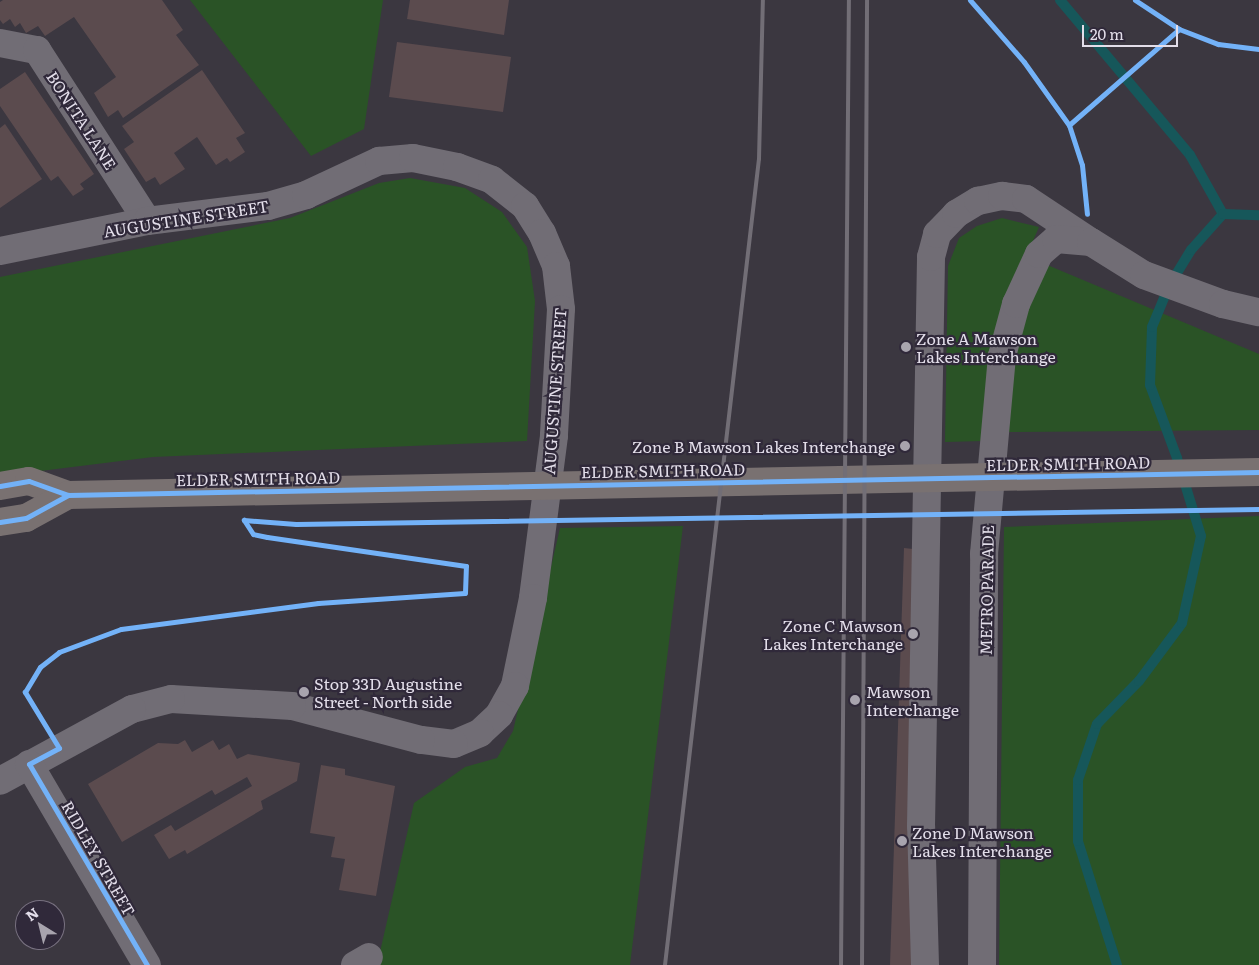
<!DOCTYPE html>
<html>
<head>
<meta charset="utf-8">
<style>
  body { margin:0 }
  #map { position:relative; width:1259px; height:965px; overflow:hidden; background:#3b3740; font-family:Literata,serif }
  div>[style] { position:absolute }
  .green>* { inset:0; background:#2a5326 }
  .stream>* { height:10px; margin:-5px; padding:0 5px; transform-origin:5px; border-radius:5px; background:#16575a }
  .building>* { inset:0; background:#5b4b4e }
  .street>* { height:28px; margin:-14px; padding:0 14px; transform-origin:14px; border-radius:14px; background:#716d75 }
  .primary>* { height:28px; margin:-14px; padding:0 14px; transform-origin:14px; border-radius:14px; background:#797171 }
  .rail>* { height:4px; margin:-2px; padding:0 2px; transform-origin:2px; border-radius:2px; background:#726e76 }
  .cycleway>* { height:5px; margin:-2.5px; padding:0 2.5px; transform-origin:2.5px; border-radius:2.5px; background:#73b2f8 }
  .dots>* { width:14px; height:14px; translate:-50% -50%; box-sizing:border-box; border:2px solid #30293a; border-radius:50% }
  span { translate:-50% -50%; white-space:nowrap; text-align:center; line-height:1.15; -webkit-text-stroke:4.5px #30293a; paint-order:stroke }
  .street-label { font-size:16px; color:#e3deea }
  .poi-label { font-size:16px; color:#e3deea }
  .left { translate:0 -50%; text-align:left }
  .right { translate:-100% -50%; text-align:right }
  .north { position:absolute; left:15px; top:900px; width:50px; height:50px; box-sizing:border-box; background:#30293a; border:1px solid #787180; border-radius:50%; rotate:324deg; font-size:14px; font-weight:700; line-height:20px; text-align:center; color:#e3deea }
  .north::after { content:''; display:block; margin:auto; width:18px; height:22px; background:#a8a4ae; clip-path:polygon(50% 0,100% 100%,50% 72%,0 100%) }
  .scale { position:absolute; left:1082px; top:25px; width:96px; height:22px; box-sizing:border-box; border:2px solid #e3deea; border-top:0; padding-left:6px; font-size:15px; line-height:18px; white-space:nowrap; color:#e3deea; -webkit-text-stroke:4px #30293a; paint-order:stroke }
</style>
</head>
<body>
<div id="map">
  <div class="green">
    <div style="clip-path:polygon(190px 0,383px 0,364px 129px,311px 156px)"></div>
    <div style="clip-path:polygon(410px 178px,465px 188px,502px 212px,527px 247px,535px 301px,527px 441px,153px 457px,0 476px,0 277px,290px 218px,379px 183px)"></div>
    <div style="clip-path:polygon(1002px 218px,1039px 227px,1010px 294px,983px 441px,945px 442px,948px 266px,959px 238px,977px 226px)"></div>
    <div style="clip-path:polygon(1045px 264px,1259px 354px,1259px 430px,1005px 432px,1014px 339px)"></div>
    <div style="clip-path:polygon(1259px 516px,1259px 965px,999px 965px,1004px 527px)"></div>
    <div style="clip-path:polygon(683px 526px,630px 965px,377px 965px,414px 803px,465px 767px,497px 758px,513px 731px,560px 528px)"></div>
  </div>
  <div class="stream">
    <div style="left:1060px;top:0;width:202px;rotate:50deg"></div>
    <div style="left:1190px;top:155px;width:68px;rotate:60.8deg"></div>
    <div style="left:1117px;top:965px;width:130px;rotate:-107.5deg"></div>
    <div style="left:1078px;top:841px;width:61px;rotate:-90deg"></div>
    <div style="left:1078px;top:780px;width:59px;rotate:-71.3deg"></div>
    <div style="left:1097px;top:724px;width:60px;rotate:-45.7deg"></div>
    <div style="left:1139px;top:681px;width:72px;rotate:-53.4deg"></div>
    <div style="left:1182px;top:623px;width:89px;rotate:-77.7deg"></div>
    <div style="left:1201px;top:536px;width:82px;rotate:-107.1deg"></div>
    <div style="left:1177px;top:458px;width:78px;rotate:-110.3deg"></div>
    <div style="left:1150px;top:385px;width:58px;rotate:-88deg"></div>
    <div style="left:1152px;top:327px;width:44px;rotate:-67.5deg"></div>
    <div style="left:1169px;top:286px;width:42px;rotate:-58.6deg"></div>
    <div style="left:1191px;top:250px;width:48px;rotate:-48.4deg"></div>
    <div style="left:1223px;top:214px;width:36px;rotate:2deg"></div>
  </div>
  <div class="building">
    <div style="clip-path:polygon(3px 0,162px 0,183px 30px,176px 35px,199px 65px,123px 118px,118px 110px,108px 117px,94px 93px,116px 77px,74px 17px,45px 36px,38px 26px,26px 33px,20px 23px,15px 27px,10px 19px,3px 24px,0 20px,0 2px)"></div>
    <div style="clip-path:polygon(410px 0,509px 0,504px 35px,407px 19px)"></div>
    <div style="clip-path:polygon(397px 42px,511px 57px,503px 112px,389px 97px)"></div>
    <div style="clip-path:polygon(202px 70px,245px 133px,236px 138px,245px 152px,230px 162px,227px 158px,216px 165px,197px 137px,174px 153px,185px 169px,160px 185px,155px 177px,146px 182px,124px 149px,134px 142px,122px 126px)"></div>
    <div style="clip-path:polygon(25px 72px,94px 174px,80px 184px,84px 189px,73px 196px,58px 176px,51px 181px,0 106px,0 89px)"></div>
    <div style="clip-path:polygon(5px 124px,42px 179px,0 208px,0 128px)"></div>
    <div style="clip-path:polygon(904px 548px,922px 550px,911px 965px,890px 965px)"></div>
    <div style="clip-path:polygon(185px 740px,192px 752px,213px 740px,219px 750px,229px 744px,237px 759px,248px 754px,300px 763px,297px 781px,261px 801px,263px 809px,187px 854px,185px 850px,169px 859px,154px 835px,171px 825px,175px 831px,252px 786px,247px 777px,215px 795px,212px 790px,122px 842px,88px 784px,158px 743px,178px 744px)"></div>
    <div style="clip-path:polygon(321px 765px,345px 769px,345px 775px,395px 786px,376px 896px,339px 890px,345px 859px,331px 857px,335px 837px,310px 833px)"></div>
  </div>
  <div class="street">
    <div style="left:0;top:43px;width:38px;rotate:11deg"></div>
    <div style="left:37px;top:50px;width:203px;rotate:57.2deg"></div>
    <div style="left:0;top:251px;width:150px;rotate:-11.5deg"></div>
    <div style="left:147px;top:221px;width:122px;rotate:-7.1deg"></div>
    <div style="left:268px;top:206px;width:40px;rotate:-16deg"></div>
    <div style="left:306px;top:195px;width:81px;rotate:-25deg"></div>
    <div style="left:379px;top:161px;width:34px;rotate:-5deg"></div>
    <div style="left:413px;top:158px;width:45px;rotate:11.6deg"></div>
    <div style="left:457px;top:167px;width:37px;rotate:20deg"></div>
    <div style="left:492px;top:180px;width:42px;rotate:38.2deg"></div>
    <div style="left:525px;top:206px;width:32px;rotate:58deg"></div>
    <div style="left:542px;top:233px;width:36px;rotate:67deg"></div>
    <div style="left:556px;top:266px;width:43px;rotate:83.4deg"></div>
    <div style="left:561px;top:309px;width:127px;rotate:93.2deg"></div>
    <div style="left:554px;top:436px;width:163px;rotate:97.4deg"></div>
    <div style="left:533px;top:598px;width:90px;rotate:101.6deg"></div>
    <div style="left:515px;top:686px;width:33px;rotate:119deg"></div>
    <div style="left:499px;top:715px;width:26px;rotate:137deg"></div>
    <div style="left:480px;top:733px;width:28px;rotate:157deg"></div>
    <div style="left:454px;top:744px;width:33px;rotate:-173deg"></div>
    <div style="left:421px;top:740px;width:133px;rotate:-165.2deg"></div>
    <div style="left:292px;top:706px;width:121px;rotate:-176.7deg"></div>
    <div style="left:171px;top:699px;width:40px;rotate:165.6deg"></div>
    <div style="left:132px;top:709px;width:150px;rotate:151.4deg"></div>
    <div style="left:29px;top:764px;width:233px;rotate:59.6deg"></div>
    <div style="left:355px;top:965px;width:16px;rotate:-30deg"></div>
    <div style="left:925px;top:965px;width:139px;rotate:-91.6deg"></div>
    <div style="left:921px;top:826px;width:569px;rotate:-88.99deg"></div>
    <div style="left:931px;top:257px;width:24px;rotate:-75deg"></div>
    <div style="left:937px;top:234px;width:28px;rotate:-46deg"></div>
    <div style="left:956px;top:214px;width:26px;rotate:-31deg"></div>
    <div style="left:978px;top:201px;width:25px;rotate:-12deg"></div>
    <div style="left:1002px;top:196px;width:24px;rotate:7deg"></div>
    <div style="left:1026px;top:199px;width:74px;rotate:33.5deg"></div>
    <div style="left:982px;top:965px;width:411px;rotate:-89.7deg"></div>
    <div style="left:984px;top:554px;width:199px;rotate:-84.8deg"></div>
    <div style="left:1002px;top:356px;width:54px;rotate:-74.9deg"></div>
    <div style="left:1016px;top:304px;width:55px;rotate:-65.3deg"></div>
    <div style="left:1039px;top:254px;width:23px;rotate:-41deg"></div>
    <div style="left:1056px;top:239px;width:35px;rotate:5deg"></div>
    <div style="left:1091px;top:242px;width:62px;rotate:31.9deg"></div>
    <div style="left:1144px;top:275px;width:84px;rotate:20.2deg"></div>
    <div style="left:1223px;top:304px;width:37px;rotate:13deg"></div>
  </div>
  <div class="primary">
    <div style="left:0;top:486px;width:29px;rotate:-10deg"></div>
    <div style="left:29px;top:481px;width:41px;rotate:19.7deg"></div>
    <div style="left:68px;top:495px;width:1191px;rotate:-1.11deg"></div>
    <div style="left:0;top:522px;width:26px;rotate:-9deg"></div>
    <div style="left:26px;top:518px;width:48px;rotate:-28.7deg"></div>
  </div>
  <div class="rail">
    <div style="left:665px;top:965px;width:811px;rotate:-83.35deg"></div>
    <div style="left:759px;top:159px;width:159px;rotate:-88.6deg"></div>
    <div style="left:841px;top:965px;width:965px;rotate:-89.53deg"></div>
    <div style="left:862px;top:965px;width:965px;rotate:-89.7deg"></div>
  </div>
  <div class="cycleway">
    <div style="left:970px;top:0;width:82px;rotate:48.9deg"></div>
    <div style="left:1024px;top:62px;width:77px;rotate:54.5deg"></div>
    <div style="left:1069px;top:125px;width:42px;rotate:72deg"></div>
    <div style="left:1082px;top:165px;width:49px;rotate:84.2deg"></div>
    <div style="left:1135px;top:0;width:53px;rotate:33.4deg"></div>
    <div style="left:1179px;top:29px;width:42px;rotate:21deg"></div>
    <div style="left:1218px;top:44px;width:41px;rotate:7deg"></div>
    <div style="left:1069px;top:125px;width:146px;rotate:-41.1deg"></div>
    <div style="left:0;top:486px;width:29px;rotate:-10deg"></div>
    <div style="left:29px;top:481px;width:41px;rotate:19.7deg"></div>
    <div style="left:68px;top:495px;width:1191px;rotate:-1.11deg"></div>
    <div style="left:244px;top:520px;width:52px;rotate:4.4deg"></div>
    <div style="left:296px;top:524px;width:963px;rotate:-0.89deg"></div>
    <div style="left:0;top:522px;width:26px;rotate:-9deg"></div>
    <div style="left:26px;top:518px;width:48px;rotate:-28.7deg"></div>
    <div style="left:147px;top:965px;width:233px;rotate:-120.4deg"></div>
    <div style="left:29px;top:764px;width:34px;rotate:-28deg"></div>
    <div style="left:59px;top:748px;width:66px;rotate:-121.3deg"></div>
    <div style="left:25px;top:692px;width:29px;rotate:-59deg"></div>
    <div style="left:40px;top:667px;width:24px;rotate:-38deg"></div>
    <div style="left:59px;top:652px;width:66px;rotate:-20.4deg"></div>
    <div style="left:121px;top:629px;width:199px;rotate:-7.5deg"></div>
    <div style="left:318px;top:603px;width:147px;rotate:-3.9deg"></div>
    <div style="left:465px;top:593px;width:27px;rotate:-88deg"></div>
    <div style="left:466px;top:566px;width:201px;rotate:-171.7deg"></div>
    <div style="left:267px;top:537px;width:14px;rotate:-168deg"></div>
    <div style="left:253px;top:534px;width:17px;rotate:-123deg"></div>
  </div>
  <div class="dots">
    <div style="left:906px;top:347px;background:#a8a4ae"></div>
    <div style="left:905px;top:446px;background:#a8a4ae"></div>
    <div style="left:913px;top:634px;background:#a8a4ae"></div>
    <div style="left:304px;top:692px;background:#a8a4ae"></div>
    <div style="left:855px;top:700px;background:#a8a4ae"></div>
    <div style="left:902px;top:841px;background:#a8a4ae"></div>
  </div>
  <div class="street-label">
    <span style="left:82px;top:120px;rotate:57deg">BONITA LANE</span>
    <span style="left:186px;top:218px;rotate:-9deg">AUGUSTINE STREET</span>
    <span style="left:554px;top:391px;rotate:-86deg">AUGUSTINE STREET</span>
    <span style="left:1068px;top:463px;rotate:-1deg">ELDER SMITH ROAD</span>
    <span style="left:663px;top:470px;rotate:-1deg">ELDER SMITH ROAD</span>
    <span style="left:258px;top:478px;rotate:-1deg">ELDER SMITH ROAD</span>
    <span style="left:986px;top:590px;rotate:-89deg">METRO PARADE</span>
    <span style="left:99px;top:858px;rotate:60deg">RIDLEY STREET</span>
  </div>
  <div class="poi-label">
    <span class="left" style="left:916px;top:347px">Zone A Mawson<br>Lakes Interchange</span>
    <span class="right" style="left:895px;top:446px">Zone B Mawson Lakes Interchange</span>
    <span class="right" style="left:903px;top:634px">Zone C Mawson<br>Lakes Interchange</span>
    <span class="left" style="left:314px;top:692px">Stop 33D Augustine<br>Street - North side</span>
    <span class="left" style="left:866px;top:700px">Mawson<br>Interchange</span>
    <span class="left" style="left:912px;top:841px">Zone D Mawson<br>Lakes Interchange</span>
  </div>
  <div class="north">N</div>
  <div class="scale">20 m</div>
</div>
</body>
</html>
